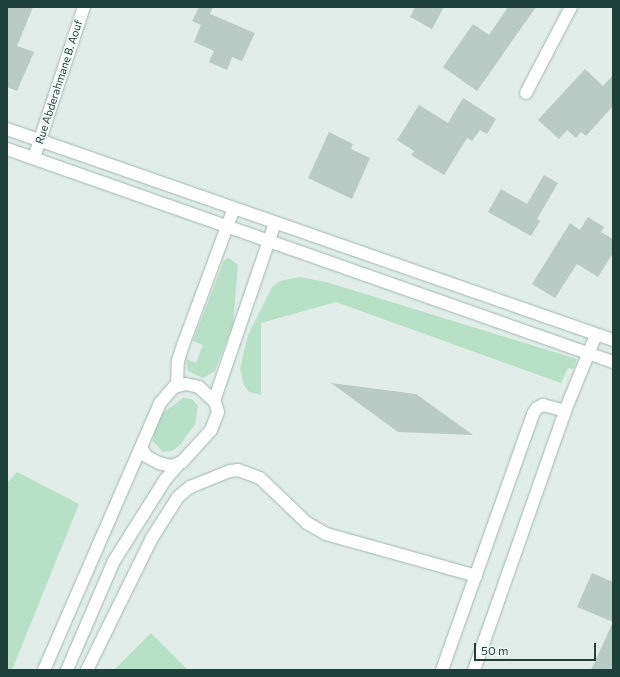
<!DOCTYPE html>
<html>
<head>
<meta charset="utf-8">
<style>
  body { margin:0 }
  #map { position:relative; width:620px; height:677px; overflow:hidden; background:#e0ede9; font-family:Commissioner,sans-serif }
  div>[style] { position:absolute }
  .green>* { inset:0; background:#b7e0c7 }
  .building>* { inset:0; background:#b8cbc5 }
  .roads { filter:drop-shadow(0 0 1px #a2b5b1) drop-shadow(0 0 1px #a2b5b1) }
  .minor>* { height:12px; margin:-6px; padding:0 6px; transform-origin:6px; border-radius:6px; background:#fff }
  span { translate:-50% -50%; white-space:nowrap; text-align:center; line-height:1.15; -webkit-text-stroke:3px #f1f9f6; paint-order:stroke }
  .street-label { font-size:11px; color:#1f3f3b }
  .frame { position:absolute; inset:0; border:8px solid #1f3f3b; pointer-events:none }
  .scale { position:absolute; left:474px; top:643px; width:122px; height:18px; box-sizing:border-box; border:2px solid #1f3f3b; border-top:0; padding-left:5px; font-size:12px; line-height:14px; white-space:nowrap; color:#1f3f3b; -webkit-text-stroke:3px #f1f9f6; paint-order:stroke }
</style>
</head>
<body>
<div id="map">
  <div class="green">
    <div style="clip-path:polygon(229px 258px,238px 265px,233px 324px,215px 371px,203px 378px,188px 371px,186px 359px,196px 363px,203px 345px,193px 341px,224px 260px)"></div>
    <div style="clip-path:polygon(299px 277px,326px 282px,577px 359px,573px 369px,568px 368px,561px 383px,336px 302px,261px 323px,261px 395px,249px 392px,244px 385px,240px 368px,248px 335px,272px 287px,280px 281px)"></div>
    <div style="clip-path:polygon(183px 398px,192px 399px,198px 406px,195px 424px,180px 445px,172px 451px,163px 452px,153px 441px,156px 424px,164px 412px)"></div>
    <div style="clip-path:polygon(17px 472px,79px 504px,12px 670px,7px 670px,7px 483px)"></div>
    <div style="clip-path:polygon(151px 633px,188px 670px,114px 670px)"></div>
  </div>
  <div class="building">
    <div style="clip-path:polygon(7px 7px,33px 7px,17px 46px,34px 52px,17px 91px,7px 87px)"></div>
    <div style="clip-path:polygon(199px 7px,213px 7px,210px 14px,255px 33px,242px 61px,232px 57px,227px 70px,209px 62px,214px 51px,194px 42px,201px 25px,192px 21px)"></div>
    <div style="clip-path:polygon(415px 7px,444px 7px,432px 29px,410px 17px)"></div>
    <div style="clip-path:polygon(508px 7px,536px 7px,477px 91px,443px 67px,473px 24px,489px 35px)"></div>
    <div style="clip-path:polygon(585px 69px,603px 86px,613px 75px,613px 106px,586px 136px,581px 132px,576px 138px,567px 130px,559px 139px,538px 120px)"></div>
    <div style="clip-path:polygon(463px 98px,496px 119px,487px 134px,480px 130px,472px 141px,467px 138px,444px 175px,411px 155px,414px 151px,397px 140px,419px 105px,448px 123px)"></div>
    <div style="clip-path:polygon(329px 132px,353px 144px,351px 149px,370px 158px,352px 199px,308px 178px)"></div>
    <div style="clip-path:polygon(544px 175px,558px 183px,537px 219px,540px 221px,531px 236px,488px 212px,501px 189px,527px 204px)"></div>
    <div style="clip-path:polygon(588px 217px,604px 227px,601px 232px,613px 239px,613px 253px,598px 277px,577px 264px,555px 298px,532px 284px,570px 223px,580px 230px)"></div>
    <div style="clip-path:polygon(331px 383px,416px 394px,473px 435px,398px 432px)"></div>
    <div style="clip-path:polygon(592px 573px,613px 582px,613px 670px,591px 670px,613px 622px,577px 607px)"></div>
  </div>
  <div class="roads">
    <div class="minor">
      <div style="left:526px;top:93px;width:97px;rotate:-62.4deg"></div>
      <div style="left:7px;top:129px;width:642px;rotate:19.2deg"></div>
      <div style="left:7px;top:149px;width:642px;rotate:19.37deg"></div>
      <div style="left:34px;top:158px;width:159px;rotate:-71.7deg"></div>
      <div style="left:177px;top:385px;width:24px;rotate:-88deg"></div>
      <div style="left:178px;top:361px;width:17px;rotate:-73deg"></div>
      <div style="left:183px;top:345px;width:146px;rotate:-69.6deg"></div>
      <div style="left:214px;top:401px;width:188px;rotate:-71.1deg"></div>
      <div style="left:44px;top:670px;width:291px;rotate:-66.5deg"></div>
      <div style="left:160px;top:403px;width:21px;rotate:-49deg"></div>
      <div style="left:174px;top:387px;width:12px;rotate:-14deg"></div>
      <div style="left:186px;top:384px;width:13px;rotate:13deg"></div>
      <div style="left:199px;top:387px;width:22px;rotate:43deg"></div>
      <div style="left:215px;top:402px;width:10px;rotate:73deg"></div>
      <div style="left:218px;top:412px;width:19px;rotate:111deg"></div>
      <div style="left:211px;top:430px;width:43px;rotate:132.2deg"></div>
      <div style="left:182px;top:462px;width:12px;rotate:160deg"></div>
      <div style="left:171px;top:466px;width:12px;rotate:-166deg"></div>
      <div style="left:159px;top:463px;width:15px;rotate:-152deg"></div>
      <div style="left:146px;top:456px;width:8px;rotate:-120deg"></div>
      <div style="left:67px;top:670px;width:119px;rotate:-66.7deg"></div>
      <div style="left:114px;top:561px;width:96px;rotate:-57.8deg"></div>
      <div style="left:165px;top:480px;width:21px;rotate:-49deg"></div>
      <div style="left:87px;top:670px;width:147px;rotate:-63.8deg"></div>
      <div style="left:152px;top:538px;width:49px;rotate:-57.6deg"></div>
      <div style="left:178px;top:497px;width:16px;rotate:-40deg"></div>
      <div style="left:190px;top:487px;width:43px;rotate:-21.8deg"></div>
      <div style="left:230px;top:471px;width:8px;rotate:-7deg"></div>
      <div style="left:238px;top:470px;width:23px;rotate:20deg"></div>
      <div style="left:260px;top:478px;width:65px;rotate:43.8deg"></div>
      <div style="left:307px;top:523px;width:22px;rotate:30deg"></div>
      <div style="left:326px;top:534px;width:156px;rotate:15.6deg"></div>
      <div style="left:442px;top:670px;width:272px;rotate:-70.4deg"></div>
      <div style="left:533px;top:414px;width:7px;rotate:-56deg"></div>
      <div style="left:537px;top:408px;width:7px;rotate:-27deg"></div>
      <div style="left:543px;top:405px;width:23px;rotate:15deg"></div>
      <div style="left:474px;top:670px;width:275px;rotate:-70.6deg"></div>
      <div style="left:565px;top:411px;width:82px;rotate:-67.8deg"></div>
    </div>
  </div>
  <div class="street-label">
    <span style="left:59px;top:82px;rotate:-72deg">Rue Abderahmane B. Aouf</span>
  </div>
  <div class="frame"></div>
  <div class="scale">50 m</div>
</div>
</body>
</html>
